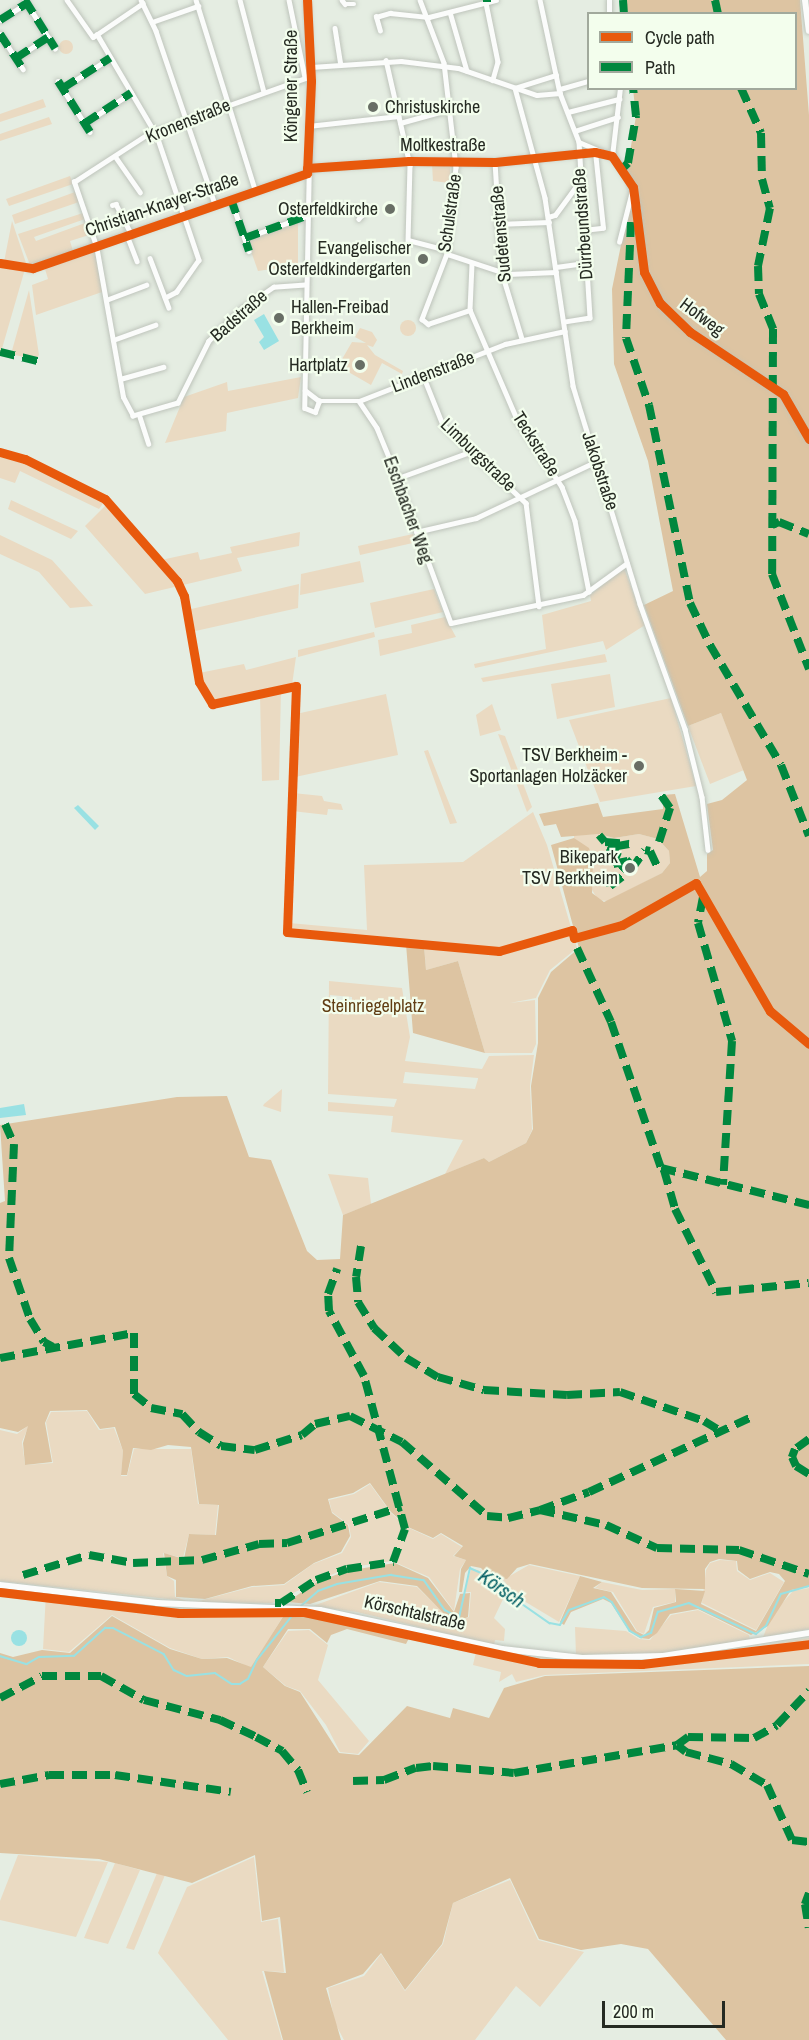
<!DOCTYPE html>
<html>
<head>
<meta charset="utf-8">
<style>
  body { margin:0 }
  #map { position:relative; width:809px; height:2040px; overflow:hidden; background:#e5ede2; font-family:"Archivo Narrow",sans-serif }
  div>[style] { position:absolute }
  .green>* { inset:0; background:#eadac2 }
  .round { border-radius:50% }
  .forest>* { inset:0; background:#ddc4a2 }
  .water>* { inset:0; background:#99e1e3 }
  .stream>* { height:1.5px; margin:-0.75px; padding:0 0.75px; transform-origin:0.75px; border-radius:0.75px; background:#99e1e3 }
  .roads { filter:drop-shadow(0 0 2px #bec4bb) drop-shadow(0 0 2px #bec4bb) }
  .street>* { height:4.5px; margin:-2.25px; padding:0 2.25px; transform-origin:2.25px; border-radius:2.25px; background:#fbfcfb }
  .secondary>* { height:6px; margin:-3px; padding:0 3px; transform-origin:3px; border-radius:3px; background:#fbfcfb }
  .quiet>* { height:8px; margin-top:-4px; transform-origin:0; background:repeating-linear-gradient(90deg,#00873e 0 15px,transparent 0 23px) }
  .cycleway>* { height:9px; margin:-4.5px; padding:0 4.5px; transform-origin:4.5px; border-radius:4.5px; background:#e8590c }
  .dots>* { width:16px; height:16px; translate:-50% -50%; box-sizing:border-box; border:3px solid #f3feed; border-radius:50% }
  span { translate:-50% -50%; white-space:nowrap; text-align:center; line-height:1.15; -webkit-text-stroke:4.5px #f3feed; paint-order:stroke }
  .street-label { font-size:18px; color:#252a22 }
  .poi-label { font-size:18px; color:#252a22 }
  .left { translate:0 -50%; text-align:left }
  .right { translate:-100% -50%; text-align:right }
  .park-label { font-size:18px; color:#613e14 }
  .water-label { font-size:20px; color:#035f64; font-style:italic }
  .legend { position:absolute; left:587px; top:12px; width:210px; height:78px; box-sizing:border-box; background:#f3feed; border:2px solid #a1a99c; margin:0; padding:8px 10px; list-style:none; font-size:18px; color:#252a22 }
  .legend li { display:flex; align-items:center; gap:12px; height:30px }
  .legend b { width:30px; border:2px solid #a1a99c }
  .scale { position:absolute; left:602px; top:2001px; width:123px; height:27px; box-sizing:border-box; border:3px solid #252a22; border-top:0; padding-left:8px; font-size:18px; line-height:21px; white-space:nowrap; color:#252a22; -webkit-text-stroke:4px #f3feed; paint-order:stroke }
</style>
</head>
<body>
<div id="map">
  <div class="green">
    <div class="round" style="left:59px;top:40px;width:14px;height:14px"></div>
    <div style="clip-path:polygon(43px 99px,46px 107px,0 122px,0 114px)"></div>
    <div style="clip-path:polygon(49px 117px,52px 124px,0 141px,0 134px)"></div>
    <div style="clip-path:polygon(432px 164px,450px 167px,450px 183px,433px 181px)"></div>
    <div style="clip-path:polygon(70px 176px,73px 184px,9px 206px,6px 199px)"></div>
    <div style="clip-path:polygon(75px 192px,79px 202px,15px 224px,12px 215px)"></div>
    <div style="clip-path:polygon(83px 213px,85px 219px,34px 237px,36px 241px,85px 223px,89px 235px,70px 241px,73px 251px,30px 265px,18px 234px)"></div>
    <div style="clip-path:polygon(298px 220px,298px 265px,258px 271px,247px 240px)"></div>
    <div style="clip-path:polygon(12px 221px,26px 263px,25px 266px,4px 262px)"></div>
    <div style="clip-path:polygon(95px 252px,102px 292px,36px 315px,32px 285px,48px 279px,45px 269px)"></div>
    <div style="clip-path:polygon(0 264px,25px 269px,1px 352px,0 351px)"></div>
    <div style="clip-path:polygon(29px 290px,39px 355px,36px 360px,11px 354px)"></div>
    <div class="round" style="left:400px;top:320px;width:16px;height:16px"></div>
    <div style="clip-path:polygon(360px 328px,372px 332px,377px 340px,373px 347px,367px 345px,375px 355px,403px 371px,402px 374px,382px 363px,371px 385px,338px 366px,352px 342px,366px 343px,355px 337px)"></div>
    <div style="clip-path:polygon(301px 377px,298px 398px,227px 413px,226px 431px,165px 443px,184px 397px,227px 382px,228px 391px)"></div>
    <div style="clip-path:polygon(0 453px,28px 462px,104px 502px,99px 509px,20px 471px,15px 483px,0 478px)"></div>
    <div style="clip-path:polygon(11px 500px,39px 513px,78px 531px,71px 539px,8px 509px)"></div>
    <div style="clip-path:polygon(108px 503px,170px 575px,161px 560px,198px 552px,200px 560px,232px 553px,230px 547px,300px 532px,299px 546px,237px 558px,242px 571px,145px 594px,85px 526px)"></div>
    <div style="clip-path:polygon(413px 534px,417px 542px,360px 555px,358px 546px)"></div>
    <div style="clip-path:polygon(0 535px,52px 560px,93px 606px,70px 608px,39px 572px,0 554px)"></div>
    <div style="clip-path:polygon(360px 561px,364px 582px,300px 595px,301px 574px)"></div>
    <div style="clip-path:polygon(624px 568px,645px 625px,606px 650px,603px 641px,475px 668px,474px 664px,546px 649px,542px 615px,591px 601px,590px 595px)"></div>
    <div style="clip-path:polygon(299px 584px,298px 608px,191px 632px,187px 610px)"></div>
    <div style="clip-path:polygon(434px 589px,443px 612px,375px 628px,370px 603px)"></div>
    <div style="clip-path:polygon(445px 617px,456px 637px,380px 656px,378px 640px,412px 633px,411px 625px)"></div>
    <div style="clip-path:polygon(374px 632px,375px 637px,298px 657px,298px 650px)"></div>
    <div style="clip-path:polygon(605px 654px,607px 662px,483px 682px,481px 678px)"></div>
    <div style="clip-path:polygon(296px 657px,292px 685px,215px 702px,201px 685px,199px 673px,244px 664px,246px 670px)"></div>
    <div style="clip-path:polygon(610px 674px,615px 707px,557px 719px,551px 684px)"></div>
    <div style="clip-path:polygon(281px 689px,279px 780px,262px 781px,260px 695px)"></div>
    <div style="clip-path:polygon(386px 694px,398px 755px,295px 777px,296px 714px)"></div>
    <div style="clip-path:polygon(671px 698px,696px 786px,600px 802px,569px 720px)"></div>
    <div style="clip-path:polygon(492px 704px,501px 730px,480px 736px,476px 715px)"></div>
    <div style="clip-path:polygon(721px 713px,744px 770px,710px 784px,688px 726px)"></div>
    <div style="clip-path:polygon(498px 734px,505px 736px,532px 807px,527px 812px)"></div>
    <div style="clip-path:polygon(428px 750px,441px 783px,457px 823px,450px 824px,424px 751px)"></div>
    <div style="clip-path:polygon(293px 793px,322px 796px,324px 801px,341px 804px,343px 810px,328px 809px,327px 815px,292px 811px)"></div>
    <div style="clip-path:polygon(533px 812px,547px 845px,577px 948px,550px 970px,536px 998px,510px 1003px,535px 1000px,536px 1044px,532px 1053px,485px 1053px,458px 961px,426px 970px,424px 944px,289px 929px,289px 923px,367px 930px,364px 865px,463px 862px)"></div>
    <div style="clip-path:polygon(599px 834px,614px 838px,639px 834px,658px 839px,669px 851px,670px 863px,662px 873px,608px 901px,598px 900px,591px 888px,592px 853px,574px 838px,574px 835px)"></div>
    <div style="clip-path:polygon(evenodd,329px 981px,402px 988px,410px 1037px,405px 1061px,482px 1069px,489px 1056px,534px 1055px,530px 1086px,532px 1130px,526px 1143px,489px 1162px,484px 1158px,445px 1174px,463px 1140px,391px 1132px,393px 1116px,328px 1111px,328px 1102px,394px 1107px,397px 1099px,328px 1094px,329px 981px,330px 995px,352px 997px,352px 1013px,329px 1012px,330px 995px,329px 981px,405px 1072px,478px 1078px,478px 1079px,475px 1089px,403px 1083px,405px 1072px)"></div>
    <div style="clip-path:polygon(282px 1089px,281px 1112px,263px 1106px,264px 1104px)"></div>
    <div style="clip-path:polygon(328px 1174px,368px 1178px,371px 1204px,343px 1215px)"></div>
    <div style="clip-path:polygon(87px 1411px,99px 1430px,114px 1428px,123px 1451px,121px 1476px,127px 1476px,134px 1449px,191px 1449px,198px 1504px,218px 1505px,215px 1535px,189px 1534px,183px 1558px,163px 1553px,167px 1576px,174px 1581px,175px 1597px,187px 1601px,0 1581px,0 1430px,17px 1434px,29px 1425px,22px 1442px,25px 1465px,53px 1463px,46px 1422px,51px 1412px)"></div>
    <div style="clip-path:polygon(370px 1484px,391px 1513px,407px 1527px,433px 1539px,441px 1534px,462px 1547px,453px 1556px,466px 1560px,460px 1569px,454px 1611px,429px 1577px,392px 1561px,346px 1568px,272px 1603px,195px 1602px,252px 1587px,284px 1585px,313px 1564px,342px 1553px,351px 1537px,349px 1525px,332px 1512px,329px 1500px,354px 1494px)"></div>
    <div style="clip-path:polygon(720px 1560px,736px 1561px,737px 1571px,750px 1580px,770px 1573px,784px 1582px,756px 1630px,702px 1603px,706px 1570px,710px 1563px)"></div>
    <div style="clip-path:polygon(529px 1565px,580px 1576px,559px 1622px,519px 1598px,503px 1580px)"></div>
    <div style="clip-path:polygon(471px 1569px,478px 1570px,506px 1593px,494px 1618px,505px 1629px,504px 1641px,495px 1640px,494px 1645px,357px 1612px,313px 1606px,379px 1582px,417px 1587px,454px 1623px,469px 1617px,471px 1592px,465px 1592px)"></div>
    <div style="clip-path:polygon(602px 1582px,642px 1590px,675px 1589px,675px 1602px,653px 1607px,644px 1634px,637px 1631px,613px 1592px,595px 1588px)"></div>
    <div style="clip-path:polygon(809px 1588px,809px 1629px,763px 1637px,772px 1615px,793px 1591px)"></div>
    <div style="clip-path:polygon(46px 1593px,166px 1608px,285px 1613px,251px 1668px,228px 1657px,202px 1659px,170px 1648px,112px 1615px,69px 1652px,43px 1649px)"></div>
    <div style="clip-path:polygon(698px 1610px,749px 1635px,750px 1640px,668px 1653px,576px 1655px,575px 1627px,626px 1631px,639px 1639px,650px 1640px,671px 1615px)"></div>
    <div style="clip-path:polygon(309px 1630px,328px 1645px,318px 1680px,369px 1741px,358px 1754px,340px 1752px,326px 1725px,300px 1691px,286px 1686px,263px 1667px,288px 1631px)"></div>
    <div style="clip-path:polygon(809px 1638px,809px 1664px,545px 1675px,516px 1682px,512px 1674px,499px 1682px,501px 1672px,473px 1665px,476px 1652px,585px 1662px,635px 1661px,715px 1653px)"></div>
    <div style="clip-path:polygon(18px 1855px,108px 1862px,76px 1937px,0 1920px,0 1901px)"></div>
    <div style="clip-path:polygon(254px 1857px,261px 1922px,278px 1919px,284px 1972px,262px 1971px,282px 2040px,228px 2040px,158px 1953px,187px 1887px)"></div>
    <div style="clip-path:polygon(115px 1863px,140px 1870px,108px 1944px,84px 1938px)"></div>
    <div style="clip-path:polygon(157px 1873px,165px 1875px,134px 1950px,126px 1948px)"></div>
    <div style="clip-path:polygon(510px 1880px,538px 1940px,584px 1952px,540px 2007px,516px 1986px,475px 2040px,344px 2040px,335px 2023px,328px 1988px,364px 1976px,381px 1954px,405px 1991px,443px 1944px,453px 1903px)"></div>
  </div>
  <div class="forest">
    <div style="clip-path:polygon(623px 0,800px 0,809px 115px,809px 1587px,791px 1590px,768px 1626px,751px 1635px,698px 1609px,670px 1614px,657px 1633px,649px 1639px,640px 1638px,629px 1631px,611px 1603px,603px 1599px,571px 1612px,564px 1625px,560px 1622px,580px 1576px,602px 1582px,593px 1588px,611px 1592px,636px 1631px,644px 1635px,649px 1630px,654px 1608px,676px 1602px,675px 1589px,705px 1591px,701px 1604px,756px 1631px,785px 1581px,779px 1574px,770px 1572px,750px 1579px,738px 1570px,737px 1561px,719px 1559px,710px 1562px,705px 1569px,705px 1589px,642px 1588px,530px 1564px,517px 1568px,507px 1579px,489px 1577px,481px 1568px,471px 1566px,465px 1573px,462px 1592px,459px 1592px,461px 1569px,466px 1560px,454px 1556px,463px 1546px,441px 1533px,433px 1538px,408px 1527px,391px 1512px,370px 1483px,353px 1493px,328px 1499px,332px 1513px,348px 1525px,350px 1536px,341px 1552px,314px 1563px,284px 1584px,252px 1586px,205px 1599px,176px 1597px,176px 1580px,167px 1576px,164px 1553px,184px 1559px,189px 1534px,216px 1535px,219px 1505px,199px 1504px,191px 1447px,168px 1445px,151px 1450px,133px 1448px,127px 1475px,121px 1475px,123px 1451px,115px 1427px,100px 1429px,87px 1410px,50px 1411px,45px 1423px,52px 1462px,25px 1465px,23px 1443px,28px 1426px,18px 1432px,0 1428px,0 1203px,5px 1201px,0 1125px,177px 1097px,227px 1096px,249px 1157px,271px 1160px,307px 1251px,317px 1260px,340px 1259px,343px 1215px,484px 1158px,489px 1162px,526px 1143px,533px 1129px,531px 1086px,538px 1043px,538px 998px,551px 972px,579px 948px,551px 845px,574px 838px,589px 848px,593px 860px,592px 893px,604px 902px,662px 873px,670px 863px,669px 851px,658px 839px,639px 834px,614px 838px,599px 834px,561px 837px,556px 824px,544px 826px,539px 814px,598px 803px,603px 817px,663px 809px,663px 795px,675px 794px,700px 877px,707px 871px,707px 854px,713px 850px,707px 804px,722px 800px,747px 780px,721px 713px,688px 726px,644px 605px,673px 591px,648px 461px,614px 364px,612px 289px,630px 201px,638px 197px,627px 170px,636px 116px,633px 89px,796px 88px,796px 14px,624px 13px)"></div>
    <div style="clip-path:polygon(406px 944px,424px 946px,426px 970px,458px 961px,485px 1053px,413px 1033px)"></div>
    <div style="clip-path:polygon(395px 1563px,428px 1578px,454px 1612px,460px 1594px,470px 1593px,468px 1617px,453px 1623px,417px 1586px,380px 1581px,310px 1604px,287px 1602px,317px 1582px,346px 1571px)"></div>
    <div style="clip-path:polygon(286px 1612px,344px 1621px,409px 1638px,406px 1644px,347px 1629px,331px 1635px,327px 1643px,310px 1629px,288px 1629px,263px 1667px,285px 1686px,300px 1692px,339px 1753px,359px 1755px,407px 1706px,450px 1718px,453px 1708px,489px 1718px,504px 1688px,545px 1676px,809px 1666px,809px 2040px,726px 2040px,648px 1949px,621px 1944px,581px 1950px,539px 1939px,510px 1878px,453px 1903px,442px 1944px,405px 1990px,381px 1953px,363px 1974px,326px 1988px,341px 2040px,283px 2040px,264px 1971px,286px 1973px,280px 1917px,262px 1921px,255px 1855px,192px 1883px,99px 1859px,0 1853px,0 1653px,13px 1657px,42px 1650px,70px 1653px,112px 1616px,170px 1649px,202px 1659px,227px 1658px,251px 1667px)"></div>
  </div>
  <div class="water">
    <div style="clip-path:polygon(264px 314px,279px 341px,264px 350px,259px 342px,264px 337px,254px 320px)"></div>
    <div style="clip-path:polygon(78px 805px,99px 826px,95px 830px,74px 808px)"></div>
    <div style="clip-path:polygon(24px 1104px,26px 1115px,0 1118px,0 1108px)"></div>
    <div class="round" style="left:11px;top:1630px;width:16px;height:16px"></div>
  </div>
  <div class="stream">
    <div style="left:301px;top:1606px;width:23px;rotate:-41deg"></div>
    <div style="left:318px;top:1591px;width:20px;rotate:-20deg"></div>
    <div style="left:337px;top:1584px;width:55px;rotate:-9.5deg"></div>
    <div style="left:391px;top:1575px;width:33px;rotate:9deg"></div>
    <div style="left:424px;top:1580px;width:37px;rotate:55deg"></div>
    <div style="left:445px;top:1610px;width:16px;rotate:30deg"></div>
    <div style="left:459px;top:1618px;width:51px;rotate:-77.6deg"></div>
    <div style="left:470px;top:1568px;width:30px;rotate:24deg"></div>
    <div style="left:497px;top:1580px;width:30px;rotate:45deg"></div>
    <div style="left:518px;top:1601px;width:39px;rotate:35deg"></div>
    <div style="left:550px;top:1623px;width:10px;rotate:11deg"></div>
    <div style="left:560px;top:1625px;width:17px;rotate:-59deg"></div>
    <div style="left:569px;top:1610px;width:37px;rotate:-20deg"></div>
    <div style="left:604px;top:1597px;width:9px;rotate:32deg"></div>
    <div style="left:612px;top:1602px;width:34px;rotate:58deg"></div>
    <div style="left:630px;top:1631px;width:13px;rotate:29deg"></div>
    <div style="left:641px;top:1637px;width:11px;rotate:-22deg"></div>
    <div style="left:651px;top:1633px;width:22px;rotate:-72deg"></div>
    <div style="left:658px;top:1612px;width:32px;rotate:-16deg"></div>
    <div style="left:689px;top:1603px;width:74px;rotate:24.8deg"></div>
    <div style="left:756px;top:1634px;width:13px;rotate:-39deg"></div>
    <div style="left:766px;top:1626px;width:35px;rotate:-65deg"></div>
    <div style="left:781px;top:1594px;width:29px;rotate:-16deg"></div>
    <div style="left:0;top:1656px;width:28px;rotate:17deg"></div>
    <div style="left:27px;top:1664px;width:14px;rotate:-30deg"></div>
    <div style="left:39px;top:1657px;width:35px;rotate:-2deg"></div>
    <div style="left:74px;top:1656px;width:42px;rotate:-42.1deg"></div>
    <div style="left:105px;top:1628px;width:8px"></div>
    <div style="left:113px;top:1628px;width:57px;rotate:27deg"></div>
    <div style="left:164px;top:1654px;width:19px;rotate:58deg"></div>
    <div style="left:174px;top:1670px;width:14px;rotate:25deg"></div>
    <div style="left:187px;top:1676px;width:28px;rotate:-6deg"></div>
    <div style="left:215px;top:1673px;width:20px;rotate:33deg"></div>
    <div style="left:232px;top:1684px;width:8px"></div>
    <div style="left:240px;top:1684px;width:9px;rotate:-32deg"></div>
    <div style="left:248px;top:1679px;width:21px;rotate:-65deg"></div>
    <div style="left:257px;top:1660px;width:63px;rotate:-51.5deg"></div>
  </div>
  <div class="roads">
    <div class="street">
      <div style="left:25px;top:0;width:57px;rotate:58deg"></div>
      <div style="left:67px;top:0;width:45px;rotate:54.9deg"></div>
      <div style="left:93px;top:37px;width:60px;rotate:-34.2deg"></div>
      <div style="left:141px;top:0;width:34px;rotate:64deg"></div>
      <div style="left:156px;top:31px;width:183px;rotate:71.2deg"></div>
      <div style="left:196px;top:0;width:199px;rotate:72.7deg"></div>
      <div style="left:240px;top:0;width:95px;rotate:75.4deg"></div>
      <div style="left:289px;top:0;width:79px;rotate:78.3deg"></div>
      <div style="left:307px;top:0;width:81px;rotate:87.2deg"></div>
      <div style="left:311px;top:81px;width:327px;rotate:91.1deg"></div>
      <div style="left:305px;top:408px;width:11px;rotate:22deg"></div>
      <div style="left:315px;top:412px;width:12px;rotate:-70deg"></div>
      <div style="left:342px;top:0;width:5px;rotate:53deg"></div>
      <div style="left:345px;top:4px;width:9px"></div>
      <div style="left:420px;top:0;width:67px;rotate:69.1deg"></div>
      <div style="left:444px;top:63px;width:105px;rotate:83.4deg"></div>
      <div style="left:456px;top:167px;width:87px;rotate:95.9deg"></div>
      <div style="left:447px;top:254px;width:70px;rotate:111deg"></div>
      <div style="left:422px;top:319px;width:8px;rotate:40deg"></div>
      <div style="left:428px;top:324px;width:44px;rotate:-18.4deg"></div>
      <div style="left:540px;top:0;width:95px;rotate:77.9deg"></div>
      <div style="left:560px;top:93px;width:53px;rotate:68.8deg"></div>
      <div style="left:579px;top:142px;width:176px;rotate:86.4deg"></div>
      <div style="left:590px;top:318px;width:26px;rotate:171deg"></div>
      <div style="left:486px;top:3px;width:60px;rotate:78.5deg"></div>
      <div style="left:498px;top:62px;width:19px;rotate:106deg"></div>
      <div style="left:450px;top:12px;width:61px;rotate:73.9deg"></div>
      <div style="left:609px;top:14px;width:14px;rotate:-90deg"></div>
      <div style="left:0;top:20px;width:32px;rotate:-32deg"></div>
      <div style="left:152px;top:22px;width:49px;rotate:-19.2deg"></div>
      <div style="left:335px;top:28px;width:36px;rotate:81deg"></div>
      <div style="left:380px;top:31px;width:15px;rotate:-106deg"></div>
      <div style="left:376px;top:17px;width:15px;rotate:-16deg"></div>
      <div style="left:390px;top:13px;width:39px;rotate:6deg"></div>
      <div style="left:429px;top:17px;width:69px;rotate:-14.2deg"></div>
      <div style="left:0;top:34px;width:42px;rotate:56.7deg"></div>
      <div style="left:97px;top:34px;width:118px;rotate:59.5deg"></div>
      <div style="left:157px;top:136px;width:131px;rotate:71.3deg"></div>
      <div style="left:199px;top:260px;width:39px;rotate:125deg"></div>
      <div style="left:177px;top:292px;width:13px;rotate:153deg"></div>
      <div style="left:16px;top:58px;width:38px;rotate:-33deg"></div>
      <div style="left:386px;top:60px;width:108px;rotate:77.1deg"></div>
      <div style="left:410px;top:165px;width:75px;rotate:91.5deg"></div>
      <div style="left:408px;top:240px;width:40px;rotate:14.4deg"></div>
      <div style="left:311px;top:67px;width:90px;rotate:-3.8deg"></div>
      <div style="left:401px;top:61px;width:57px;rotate:7deg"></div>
      <div style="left:458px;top:68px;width:83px;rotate:18.9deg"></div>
      <div style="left:537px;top:95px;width:23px;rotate:-5deg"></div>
      <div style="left:58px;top:81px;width:60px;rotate:57.9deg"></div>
      <div style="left:63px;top:88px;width:56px;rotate:-32.6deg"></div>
      <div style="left:515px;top:88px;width:114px;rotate:74.7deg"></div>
      <div style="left:545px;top:198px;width:190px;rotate:81.5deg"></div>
      <div style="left:573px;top:386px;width:228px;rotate:72.9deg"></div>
      <div style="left:640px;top:604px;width:133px;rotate:70.2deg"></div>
      <div style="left:685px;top:729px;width:70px;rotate:76deg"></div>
      <div style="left:702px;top:797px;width:53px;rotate:83.5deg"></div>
      <div style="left:515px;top:88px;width:43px;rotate:-17.6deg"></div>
      <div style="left:560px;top:89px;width:29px;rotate:-16deg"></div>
      <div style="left:568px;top:112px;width:53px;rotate:-14.3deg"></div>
      <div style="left:85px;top:123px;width:55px;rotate:-33.1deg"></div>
      <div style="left:400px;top:123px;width:53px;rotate:-15.4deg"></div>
      <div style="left:308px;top:126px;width:91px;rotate:-6.3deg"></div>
      <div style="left:575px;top:131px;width:45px;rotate:-18deg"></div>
      <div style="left:579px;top:142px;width:38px;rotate:23deg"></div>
      <div style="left:614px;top:157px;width:27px;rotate:56deg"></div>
      <div style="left:629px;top:179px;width:31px;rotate:73deg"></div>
      <div style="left:638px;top:209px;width:63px;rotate:84.6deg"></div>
      <div style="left:644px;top:272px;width:43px;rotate:60.4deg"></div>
      <div style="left:665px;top:309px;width:40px;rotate:41deg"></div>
      <div style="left:695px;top:335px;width:106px;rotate:33.8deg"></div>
      <div style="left:783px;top:394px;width:52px;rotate:60deg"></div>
      <div style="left:115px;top:156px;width:44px;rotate:55.2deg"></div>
      <div style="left:612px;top:156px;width:68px;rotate:-83.3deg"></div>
      <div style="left:495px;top:162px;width:111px;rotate:86.4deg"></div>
      <div style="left:502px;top:273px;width:69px;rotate:73.1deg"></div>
      <div style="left:307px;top:168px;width:102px;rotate:-3.9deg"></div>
      <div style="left:409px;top:161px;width:86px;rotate:0.7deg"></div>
      <div style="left:495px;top:162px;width:100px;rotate:-5.8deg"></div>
      <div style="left:231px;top:199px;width:55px;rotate:70.9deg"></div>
      <div style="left:112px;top:205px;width:4px;rotate:-14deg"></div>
      <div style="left:116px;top:204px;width:34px;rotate:63deg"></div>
      <div style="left:306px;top:208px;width:51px;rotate:1.1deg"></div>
      <div style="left:357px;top:209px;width:8px;rotate:50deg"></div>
      <div style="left:362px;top:215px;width:5px;rotate:127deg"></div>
      <div style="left:548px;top:217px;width:7px;rotate:-16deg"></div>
      <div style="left:555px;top:215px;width:42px;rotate:-53.7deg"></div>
      <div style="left:497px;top:224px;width:52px;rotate:-2.2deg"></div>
      <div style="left:583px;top:230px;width:20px;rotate:-6deg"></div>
      <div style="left:603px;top:228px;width:76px;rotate:-96deg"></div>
      <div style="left:127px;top:235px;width:28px;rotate:69deg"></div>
      <div style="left:245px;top:238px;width:65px;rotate:-19.8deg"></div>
      <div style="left:619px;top:242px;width:57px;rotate:-75.7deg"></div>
      <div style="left:447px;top:254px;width:64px;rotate:18.2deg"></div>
      <div style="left:508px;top:274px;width:48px;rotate:-2.4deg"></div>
      <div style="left:150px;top:258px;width:53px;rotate:69.2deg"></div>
      <div style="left:472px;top:264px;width:46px;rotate:92.5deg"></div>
      <div style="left:470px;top:310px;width:119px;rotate:66.7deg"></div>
      <div style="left:517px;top:419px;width:82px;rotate:56.5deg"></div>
      <div style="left:562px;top:487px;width:36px;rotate:69deg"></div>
      <div style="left:575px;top:521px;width:72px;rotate:78.8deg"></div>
      <div style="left:556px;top:267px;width:30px;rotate:-8deg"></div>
      <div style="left:29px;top:268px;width:294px;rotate:-18.9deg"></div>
      <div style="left:305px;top:285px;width:31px;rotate:176deg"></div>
      <div style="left:274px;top:287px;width:40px;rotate:145.1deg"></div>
      <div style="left:241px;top:310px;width:45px;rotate:135.9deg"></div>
      <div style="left:209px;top:341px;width:69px;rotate:116.6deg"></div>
      <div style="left:178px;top:403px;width:47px;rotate:163.9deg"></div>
      <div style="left:133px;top:416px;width:21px;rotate:-118deg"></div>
      <div style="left:123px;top:397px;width:153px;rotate:-100.1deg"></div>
      <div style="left:96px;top:246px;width:68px;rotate:-109deg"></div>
      <div style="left:74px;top:182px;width:88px;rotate:-33deg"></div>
      <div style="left:148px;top:134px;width:173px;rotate:-19.6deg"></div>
      <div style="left:106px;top:300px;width:43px;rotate:-20.6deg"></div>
      <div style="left:113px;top:340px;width:45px;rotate:-19.7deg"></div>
      <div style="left:423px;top:375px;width:54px;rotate:68.2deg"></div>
      <div style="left:443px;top:425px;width:114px;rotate:43.2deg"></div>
      <div style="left:526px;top:503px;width:104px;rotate:82.8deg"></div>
      <div style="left:120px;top:379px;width:45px;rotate:-15.6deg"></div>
      <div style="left:305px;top:390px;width:18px;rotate:38deg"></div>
      <div style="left:319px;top:401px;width:40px"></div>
      <div style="left:359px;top:401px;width:157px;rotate:-21.3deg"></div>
      <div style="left:505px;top:344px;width:61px;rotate:-12.2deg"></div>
      <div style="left:359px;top:401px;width:32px;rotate:56deg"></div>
      <div style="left:377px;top:428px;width:44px;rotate:67.5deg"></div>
      <div style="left:394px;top:469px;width:164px;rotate:69.7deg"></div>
      <div style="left:451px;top:623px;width:135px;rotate:-12deg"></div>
      <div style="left:583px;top:595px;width:54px;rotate:-36deg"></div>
      <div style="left:140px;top:417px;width:28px;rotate:72deg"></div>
      <div style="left:398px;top:478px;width:77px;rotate:-19.9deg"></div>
      <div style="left:416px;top:532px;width:62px;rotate:-13.1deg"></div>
      <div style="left:476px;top:518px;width:134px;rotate:-25.2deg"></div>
    </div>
    <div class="secondary">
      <div style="left:805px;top:0;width:31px;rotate:83deg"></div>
      <div style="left:0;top:1585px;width:158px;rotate:6.5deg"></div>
      <div style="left:157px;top:1603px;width:163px;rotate:2.5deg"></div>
      <div style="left:320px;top:1610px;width:186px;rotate:12.1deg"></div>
      <div style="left:502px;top:1649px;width:81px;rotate:6.4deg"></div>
      <div style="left:582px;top:1658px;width:81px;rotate:-1.4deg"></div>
      <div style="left:663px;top:1656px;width:148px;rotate:-9deg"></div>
    </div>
  </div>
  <div class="quiet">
    <div style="left:25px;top:0;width:57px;rotate:58deg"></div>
    <div style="left:623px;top:0;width:14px;rotate:86deg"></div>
    <div style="left:715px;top:0;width:14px;rotate:78deg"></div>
    <div style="left:487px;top:2px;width:2px;rotate:-90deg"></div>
    <div style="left:0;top:20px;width:32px;rotate:-32deg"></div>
    <div style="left:0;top:34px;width:42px;rotate:56.7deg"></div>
    <div style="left:16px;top:58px;width:38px;rotate:-33deg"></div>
    <div style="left:58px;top:81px;width:60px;rotate:57.9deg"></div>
    <div style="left:63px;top:88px;width:56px;rotate:-32.6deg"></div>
    <div style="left:741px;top:88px;width:49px;rotate:66deg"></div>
    <div style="left:761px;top:133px;width:46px;rotate:88.8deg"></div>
    <div style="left:762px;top:179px;width:30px;rotate:75deg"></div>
    <div style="left:770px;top:208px;width:59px;rotate:101.7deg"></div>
    <div style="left:758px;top:266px;width:28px;rotate:88deg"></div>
    <div style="left:759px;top:294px;width:38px;rotate:68deg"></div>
    <div style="left:773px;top:329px;width:245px;rotate:90.2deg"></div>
    <div style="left:772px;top:574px;width:102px;rotate:68.7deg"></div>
    <div style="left:85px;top:123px;width:55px;rotate:-33.1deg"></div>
    <div style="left:623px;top:168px;width:7px;rotate:-45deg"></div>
    <div style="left:628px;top:163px;width:48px;rotate:-80.3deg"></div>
    <div style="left:636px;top:116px;width:28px;rotate:-96deg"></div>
    <div style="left:231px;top:199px;width:55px;rotate:70.9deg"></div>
    <div style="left:631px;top:222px;width:116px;rotate:92.5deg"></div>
    <div style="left:626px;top:338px;width:71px;rotate:71.1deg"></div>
    <div style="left:649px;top:405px;width:202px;rotate:78.3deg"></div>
    <div style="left:690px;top:603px;width:47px;rotate:64.5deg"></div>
    <div style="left:710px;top:645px;width:139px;rotate:59.4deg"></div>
    <div style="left:781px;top:765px;width:76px;rotate:68.5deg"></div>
    <div style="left:245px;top:238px;width:65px;rotate:-19.8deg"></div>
    <div style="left:0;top:352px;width:42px;rotate:13.7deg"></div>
    <div style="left:772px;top:525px;width:8px;rotate:-23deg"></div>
    <div style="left:779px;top:522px;width:32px;rotate:22deg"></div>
    <div style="left:599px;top:835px;width:9px;rotate:49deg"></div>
    <div style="left:605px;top:842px;width:24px;rotate:5deg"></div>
    <div style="left:629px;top:844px;width:22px;rotate:170deg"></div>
    <div style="left:607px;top:848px;width:12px;rotate:20deg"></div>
    <div style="left:618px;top:852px;width:13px;rotate:113deg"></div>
    <div style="left:613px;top:864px;width:19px;rotate:-12deg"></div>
    <div style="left:632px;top:860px;width:32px;rotate:136deg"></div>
    <div style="left:609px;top:882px;width:4px;rotate:76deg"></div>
    <div style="left:610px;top:886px;width:26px;rotate:-37deg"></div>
    <div style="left:631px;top:870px;width:24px;rotate:-55deg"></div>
    <div style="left:645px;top:850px;width:5px;rotate:11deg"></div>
    <div style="left:650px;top:851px;width:17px;rotate:65deg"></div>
    <div style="left:659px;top:842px;width:36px;rotate:-72deg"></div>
    <div style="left:670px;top:808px;width:16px;rotate:-125deg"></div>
    <div style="left:703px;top:897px;width:26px;rotate:101deg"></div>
    <div style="left:698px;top:923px;width:123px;rotate:73.9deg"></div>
    <div style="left:732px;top:1041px;width:144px;rotate:93.6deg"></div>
    <div style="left:577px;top:948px;width:81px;rotate:65.3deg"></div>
    <div style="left:611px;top:1022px;width:154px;rotate:71.1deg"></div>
    <div style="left:661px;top:1168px;width:153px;rotate:14deg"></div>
    <div style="left:5px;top:1124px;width:22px;rotate:66deg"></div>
    <div style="left:14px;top:1144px;width:114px;rotate:92.5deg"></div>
    <div style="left:9px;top:1258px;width:65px;rotate:71deg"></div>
    <div style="left:30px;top:1319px;width:27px;rotate:59deg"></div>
    <div style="left:44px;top:1342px;width:10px;rotate:29deg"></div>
    <div style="left:664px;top:1170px;width:41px;rotate:74.2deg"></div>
    <div style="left:675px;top:1209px;width:93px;rotate:63.7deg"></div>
    <div style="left:716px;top:1292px;width:93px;rotate:-5.5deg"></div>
    <div style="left:361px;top:1246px;width:31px;rotate:99deg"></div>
    <div style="left:356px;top:1277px;width:25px;rotate:85deg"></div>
    <div style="left:358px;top:1302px;width:31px;rotate:58deg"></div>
    <div style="left:374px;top:1328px;width:44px;rotate:43.2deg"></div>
    <div style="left:406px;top:1358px;width:37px;rotate:31deg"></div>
    <div style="left:438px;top:1377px;width:48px;rotate:15.8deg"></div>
    <div style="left:484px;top:1390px;width:83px;rotate:3.4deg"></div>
    <div style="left:567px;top:1395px;width:53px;rotate:-3.2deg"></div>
    <div style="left:620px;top:1392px;width:89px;rotate:19deg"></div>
    <div style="left:704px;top:1421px;width:21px;rotate:31deg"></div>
    <div style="left:0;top:1358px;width:136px;rotate:-10.6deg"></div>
    <div style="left:134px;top:1333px;width:61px;rotate:90deg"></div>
    <div style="left:134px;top:1394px;width:22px;rotate:39deg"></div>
    <div style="left:151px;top:1408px;width:32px;rotate:11deg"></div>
    <div style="left:182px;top:1414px;width:25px;rotate:47deg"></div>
    <div style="left:199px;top:1432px;width:26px;rotate:32deg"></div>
    <div style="left:221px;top:1446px;width:34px;rotate:7deg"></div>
    <div style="left:255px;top:1450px;width:49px;rotate:-17.7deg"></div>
    <div style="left:302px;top:1435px;width:17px;rotate:-40deg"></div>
    <div style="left:315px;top:1424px;width:36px;rotate:-13deg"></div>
    <div style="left:350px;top:1416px;width:58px;rotate:26.6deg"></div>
    <div style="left:402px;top:1442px;width:113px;rotate:41deg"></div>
    <div style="left:487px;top:1516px;width:21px;rotate:5deg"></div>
    <div style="left:508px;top:1518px;width:33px;rotate:-14deg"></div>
    <div style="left:540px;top:1510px;width:68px;rotate:12.8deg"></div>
    <div style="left:606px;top:1525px;width:56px;rotate:24.3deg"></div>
    <div style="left:657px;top:1548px;width:82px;rotate:1.4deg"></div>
    <div style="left:739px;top:1550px;width:74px;rotate:18.9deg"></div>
    <div style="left:809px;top:1439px;width:17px;rotate:144deg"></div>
    <div style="left:795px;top:1449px;width:9px;rotate:111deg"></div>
    <div style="left:792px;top:1457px;width:10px;rotate:66deg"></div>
    <div style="left:796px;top:1466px;width:15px;rotate:32deg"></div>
    <div style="left:540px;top:1510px;width:52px;rotate:-20.2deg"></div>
    <div style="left:589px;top:1492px;width:179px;rotate:-24.7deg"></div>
    <div style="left:23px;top:1575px;width:69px;rotate:-16.9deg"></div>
    <div style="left:89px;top:1555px;width:45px;rotate:10.3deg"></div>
    <div style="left:133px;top:1563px;width:69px;rotate:-2.5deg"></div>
    <div style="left:202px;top:1560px;width:59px;rotate:-15.7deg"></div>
    <div style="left:259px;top:1544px;width:28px;rotate:-2deg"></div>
    <div style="left:287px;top:1543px;width:120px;rotate:-17.5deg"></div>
    <div style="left:275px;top:1603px;width:6px"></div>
    <div style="left:281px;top:1603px;width:42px;rotate:-33.3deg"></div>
    <div style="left:316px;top:1580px;width:33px;rotate:-20deg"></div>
    <div style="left:347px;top:1569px;width:47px;rotate:-8.7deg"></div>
    <div style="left:393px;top:1562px;width:35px;rotate:-70deg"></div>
    <div style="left:405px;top:1529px;width:158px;rotate:-105deg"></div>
    <div style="left:364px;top:1376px;width:74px;rotate:-118.3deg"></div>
    <div style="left:329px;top:1311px;width:17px;rotate:-93deg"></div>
    <div style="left:328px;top:1294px;width:27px;rotate:-70deg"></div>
    <div style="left:0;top:1698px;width:47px;rotate:-27.6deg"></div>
    <div style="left:42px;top:1676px;width:59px"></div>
    <div style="left:101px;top:1676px;width:49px;rotate:29.2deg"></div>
    <div style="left:144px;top:1700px;width:79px;rotate:14.7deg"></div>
    <div style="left:220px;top:1720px;width:40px;rotate:25deg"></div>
    <div style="left:256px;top:1737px;width:30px;rotate:28deg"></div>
    <div style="left:282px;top:1751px;width:25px;rotate:50deg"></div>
    <div style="left:298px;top:1770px;width:24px;rotate:68deg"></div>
    <div style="left:677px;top:1745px;width:14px;rotate:-36deg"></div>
    <div style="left:688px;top:1737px;width:66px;rotate:0.9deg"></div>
    <div style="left:754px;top:1738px;width:26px;rotate:-29deg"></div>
    <div style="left:777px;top:1725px;width:47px;rotate:-46.7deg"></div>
    <div style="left:353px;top:1781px;width:31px;rotate:-2deg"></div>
    <div style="left:384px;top:1780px;width:34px;rotate:-21deg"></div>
    <div style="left:416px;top:1768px;width:17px;rotate:-7deg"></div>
    <div style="left:433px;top:1766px;width:81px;rotate:4.9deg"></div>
    <div style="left:514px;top:1773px;width:165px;rotate:-9.7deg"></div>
    <div style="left:677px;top:1745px;width:11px;rotate:38deg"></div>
    <div style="left:686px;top:1752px;width:47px;rotate:14.9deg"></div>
    <div style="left:731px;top:1764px;width:42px;rotate:30.3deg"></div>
    <div style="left:767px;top:1785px;width:60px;rotate:65.6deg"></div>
    <div style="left:792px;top:1840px;width:17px;rotate:7deg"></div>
    <div style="left:0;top:1784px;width:50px;rotate:-10.4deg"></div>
    <div style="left:49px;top:1775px;width:66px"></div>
    <div style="left:115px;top:1775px;width:117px;rotate:8.3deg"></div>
    <div style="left:809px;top:1893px;width:12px;rotate:110deg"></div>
    <div style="left:805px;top:1904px;width:24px;rotate:81deg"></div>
  </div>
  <div class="cycleway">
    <div style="left:307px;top:168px;width:102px;rotate:-3.9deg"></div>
    <div style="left:409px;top:161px;width:86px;rotate:0.7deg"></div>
    <div style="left:495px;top:162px;width:100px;rotate:-5.7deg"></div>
    <div style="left:595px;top:152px;width:17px;rotate:13deg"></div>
    <div style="left:612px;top:156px;width:37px;rotate:56deg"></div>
    <div style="left:633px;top:187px;width:86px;rotate:82.6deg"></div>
    <div style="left:644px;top:272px;width:35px;rotate:63deg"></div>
    <div style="left:660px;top:303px;width:42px;rotate:44deg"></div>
    <div style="left:690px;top:332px;width:112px;rotate:33.7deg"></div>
    <div style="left:783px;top:394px;width:52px;rotate:60deg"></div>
    <div style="left:0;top:263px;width:33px;rotate:9deg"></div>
    <div style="left:33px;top:268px;width:290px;rotate:-19.1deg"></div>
    <div style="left:307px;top:173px;width:92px;rotate:-87.5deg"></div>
    <div style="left:311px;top:81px;width:81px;rotate:-92.8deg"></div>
    <div style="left:0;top:452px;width:26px;rotate:16deg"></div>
    <div style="left:25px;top:459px;width:89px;rotate:26.6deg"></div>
    <div style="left:105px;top:499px;width:109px;rotate:48.7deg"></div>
    <div style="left:177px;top:581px;width:17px;rotate:65deg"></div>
    <div style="left:184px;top:596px;width:87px;rotate:80.1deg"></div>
    <div style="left:199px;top:682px;width:26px;rotate:59deg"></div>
    <div style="left:212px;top:704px;width:86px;rotate:-12.1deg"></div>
    <div style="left:296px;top:686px;width:246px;rotate:92.1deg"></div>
    <div style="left:287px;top:932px;width:213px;rotate:5.1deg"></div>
    <div style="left:499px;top:951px;width:76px;rotate:-16deg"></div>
    <div style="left:572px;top:930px;width:8px;rotate:76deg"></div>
    <div style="left:574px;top:938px;width:50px;rotate:-15.2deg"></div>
    <div style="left:622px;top:925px;width:85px;rotate:-29.6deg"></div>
    <div style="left:696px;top:883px;width:148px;rotate:60deg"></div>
    <div style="left:770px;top:1011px;width:51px;rotate:40.2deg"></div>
    <div style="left:0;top:1592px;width:180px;rotate:6.7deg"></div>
    <div style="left:179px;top:1613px;width:125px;rotate:-0.5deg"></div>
    <div style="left:304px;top:1612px;width:240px;rotate:12.2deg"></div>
    <div style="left:539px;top:1663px;width:103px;rotate:0.6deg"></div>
    <div style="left:642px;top:1664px;width:168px;rotate:-6.8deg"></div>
  </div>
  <div class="dots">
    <div style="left:373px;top:107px;background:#686e65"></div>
    <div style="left:390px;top:209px;background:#686e65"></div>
    <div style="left:423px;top:259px;background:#686e65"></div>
    <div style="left:279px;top:318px;background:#686e65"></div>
    <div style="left:360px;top:365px;background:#686e65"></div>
    <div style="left:639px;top:766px;background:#686e65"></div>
    <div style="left:630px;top:868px;background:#686e65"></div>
  </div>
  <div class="street-label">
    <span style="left:291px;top:86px;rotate:-90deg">Köngener Straße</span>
    <span style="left:188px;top:121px;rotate:-22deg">Kronenstraße</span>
    <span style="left:443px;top:145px">Moltkestraße</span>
    <span style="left:162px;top:205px;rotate:-19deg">Christian-Knayer-Straße</span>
    <span style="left:450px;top:213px;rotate:-82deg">Schulstraße</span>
    <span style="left:583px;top:224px;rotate:-94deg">Dürrbeundstraße</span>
    <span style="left:501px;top:234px;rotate:-95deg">Sudetenstraße</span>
    <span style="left:239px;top:316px;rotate:-41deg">Badstraße</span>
    <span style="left:702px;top:317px;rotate:37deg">Hofweg</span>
    <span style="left:433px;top:372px;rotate:-21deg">Lindenstraße</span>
    <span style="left:536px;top:444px;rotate:58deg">Teckstraße</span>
    <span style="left:478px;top:455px;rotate:44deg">Limburgstraße</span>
    <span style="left:600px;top:471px;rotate:72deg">Jakobstraße</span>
    <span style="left:408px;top:510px;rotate:70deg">Eschbacher Weg</span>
    <span style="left:415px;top:1613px;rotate:13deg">Körschtalstraße</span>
  </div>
  <div class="poi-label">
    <span class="left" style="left:385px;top:107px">Christuskirche</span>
    <span class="right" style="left:378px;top:209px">Osterfeldkirche</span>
    <span class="right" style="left:411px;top:259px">Evangelischer<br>Osterfeldkindergarten</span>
    <span class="left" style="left:291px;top:318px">Hallen-Freibad<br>Berkheim</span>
    <span class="right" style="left:348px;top:365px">Hartplatz</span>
    <span class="right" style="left:627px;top:766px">TSV Berkheim -<br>Sportanlagen Holzäcker</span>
    <span class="right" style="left:618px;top:868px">Bikepark<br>TSV Berkheim</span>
  </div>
  <div class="park-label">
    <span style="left:373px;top:1006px">Steinriegelplatz</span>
  </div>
  <div class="water-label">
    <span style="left:502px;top:1588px;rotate:35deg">Körsch</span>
  </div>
  <ul class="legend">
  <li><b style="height:8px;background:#e8590c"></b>Cycle path</li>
  <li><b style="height:8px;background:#00873e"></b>Path</li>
  </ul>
  <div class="scale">200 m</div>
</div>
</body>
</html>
